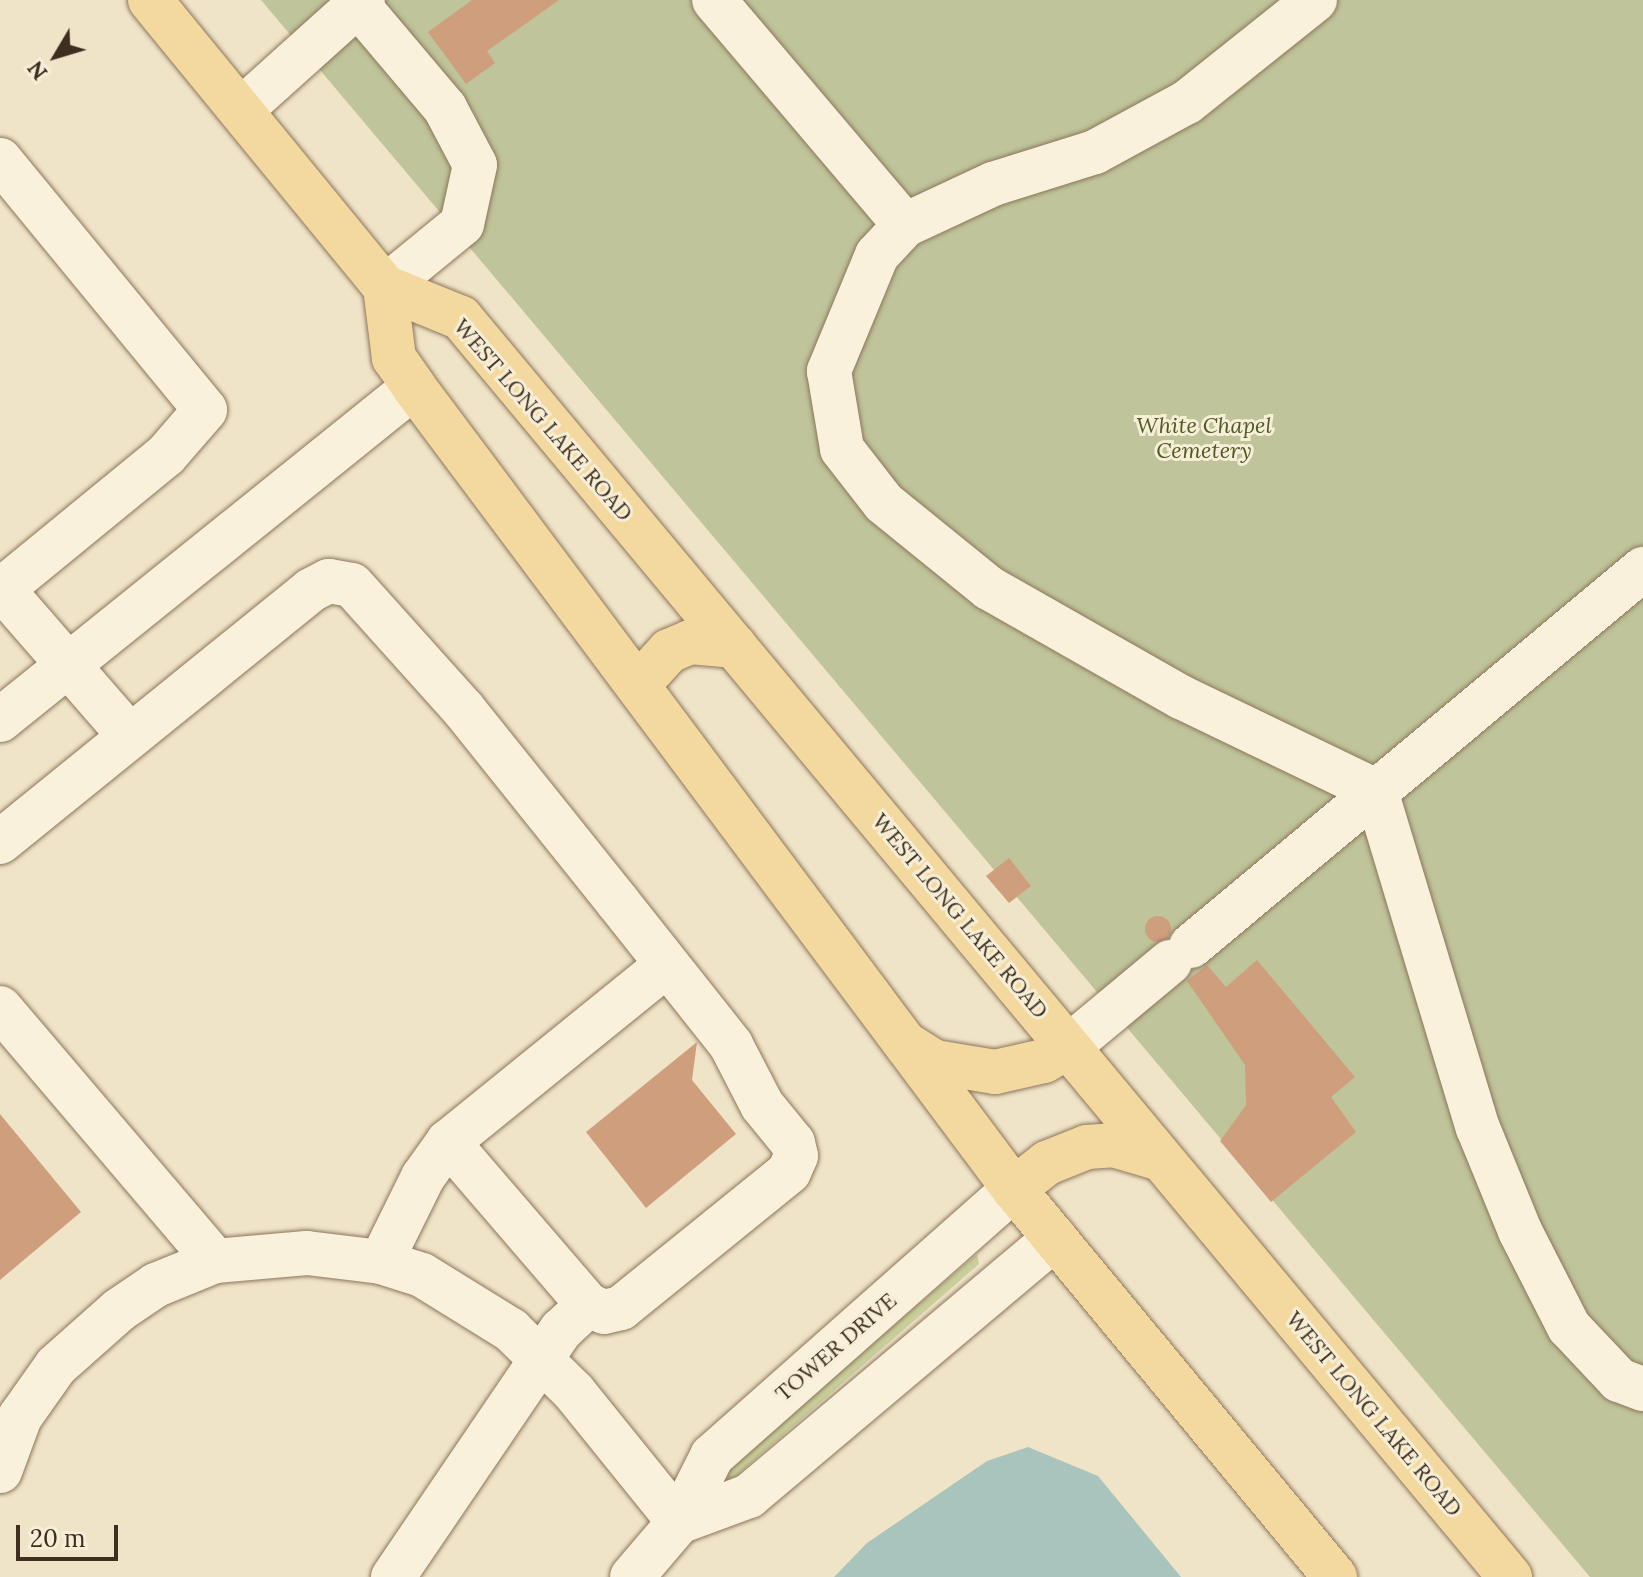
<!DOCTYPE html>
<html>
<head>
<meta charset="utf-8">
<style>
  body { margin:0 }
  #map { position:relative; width:1643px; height:1577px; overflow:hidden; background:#f0e4c8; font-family:Lora,serif }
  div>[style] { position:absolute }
  .green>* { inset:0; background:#c9cf9b }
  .cemetery>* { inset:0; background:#bfc49a }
  .water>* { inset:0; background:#a9c4bc }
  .building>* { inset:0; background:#cf9f7d }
  .round { border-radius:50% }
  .roads { filter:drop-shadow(0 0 2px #8d765c) drop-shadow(0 0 2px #8d765c) }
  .minor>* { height:44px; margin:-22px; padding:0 22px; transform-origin:22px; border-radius:22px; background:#faf1dc }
  .major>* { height:44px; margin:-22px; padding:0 22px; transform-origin:22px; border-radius:22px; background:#f3d9a0 }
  span { translate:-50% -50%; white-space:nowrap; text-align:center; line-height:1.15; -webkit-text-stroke:6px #f7eed8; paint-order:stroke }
  .street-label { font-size:22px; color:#3d2e20 }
  .park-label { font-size:22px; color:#4d5a26; font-style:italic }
  .north { position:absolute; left:16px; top:16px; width:80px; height:80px; -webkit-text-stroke:6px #f7eed8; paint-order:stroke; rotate:232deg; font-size:22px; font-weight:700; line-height:32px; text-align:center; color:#3d2e20 }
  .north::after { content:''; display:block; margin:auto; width:28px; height:36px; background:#3d2e20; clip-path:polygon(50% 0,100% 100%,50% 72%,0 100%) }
  .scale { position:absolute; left:16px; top:1525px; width:102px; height:36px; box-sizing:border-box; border:4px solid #3d2e20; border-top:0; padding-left:10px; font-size:24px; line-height:28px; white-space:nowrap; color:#3d2e20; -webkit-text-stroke:6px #f7eed8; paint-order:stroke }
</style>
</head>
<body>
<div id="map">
  <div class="green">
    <div style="clip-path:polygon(977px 1254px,979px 1264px,729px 1482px,726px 1468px)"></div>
  </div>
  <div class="cemetery">
    <div style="clip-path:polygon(261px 0,1643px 0,1643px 1577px,1590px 1577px)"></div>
  </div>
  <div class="water">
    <div style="clip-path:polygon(1028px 1447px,1098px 1476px,1181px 1577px,834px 1577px,867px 1543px,987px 1461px)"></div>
  </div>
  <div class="building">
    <div style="clip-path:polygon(472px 0,559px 0,487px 51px,495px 63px,466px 84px,428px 32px)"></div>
    <div style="clip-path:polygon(1009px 858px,1031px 886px,1009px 903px,986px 876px)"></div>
    <div class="round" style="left:1145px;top:916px;width:26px;height:26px"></div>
    <div style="clip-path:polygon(1257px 960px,1355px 1077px,1331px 1097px,1356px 1132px,1271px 1202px,1220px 1141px,1246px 1105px,1245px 1065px,1187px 981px,1207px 965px,1226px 987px)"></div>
    <div style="clip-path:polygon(697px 1042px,692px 1080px,736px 1134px,646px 1208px,586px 1132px)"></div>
    <div style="clip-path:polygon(0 1114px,81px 1212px,0 1280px)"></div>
  </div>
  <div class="roads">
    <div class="minor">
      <div style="left:714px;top:0;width:295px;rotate:49.7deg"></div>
      <div style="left:1315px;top:0;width:164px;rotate:141.4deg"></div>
      <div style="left:1187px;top:102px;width:105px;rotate:151.5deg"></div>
      <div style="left:1095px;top:152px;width:107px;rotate:162.6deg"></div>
      <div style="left:993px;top:184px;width:97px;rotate:155deg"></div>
      <div style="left:905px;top:225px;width:41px;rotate:133deg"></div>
      <div style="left:877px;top:255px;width:126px;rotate:112.5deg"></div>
      <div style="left:829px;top:371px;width:79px;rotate:80.5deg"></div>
      <div style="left:842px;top:449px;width:68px;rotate:52.1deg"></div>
      <div style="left:884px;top:503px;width:135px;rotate:39deg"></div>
      <div style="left:989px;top:588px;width:221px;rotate:29.6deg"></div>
      <div style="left:1181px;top:697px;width:216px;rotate:25.7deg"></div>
      <div style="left:1376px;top:791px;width:352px;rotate:73.2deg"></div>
      <div style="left:1478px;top:1128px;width:111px;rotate:67.8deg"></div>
      <div style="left:1520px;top:1231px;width:108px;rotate:63deg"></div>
      <div style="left:1569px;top:1327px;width:73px;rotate:46.7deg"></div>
      <div style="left:1619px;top:1380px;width:26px;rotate:21deg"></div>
      <div style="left:358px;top:5px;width:135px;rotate:49.8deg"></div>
      <div style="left:445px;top:108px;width:64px;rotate:62.2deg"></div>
      <div style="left:475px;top:165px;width:60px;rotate:102.4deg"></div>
      <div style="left:462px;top:224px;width:99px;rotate:140.7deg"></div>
      <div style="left:241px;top:110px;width:164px;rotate:-42deg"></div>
      <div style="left:0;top:160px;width:323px;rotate:50.6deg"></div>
      <div style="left:205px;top:410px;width:60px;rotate:130.9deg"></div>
      <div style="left:166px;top:455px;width:215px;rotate:140.7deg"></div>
      <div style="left:2px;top:589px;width:194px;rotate:49deg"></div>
      <div style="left:0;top:720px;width:531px;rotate:-38.81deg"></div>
      <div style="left:0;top:842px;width:400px;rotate:-39deg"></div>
      <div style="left:311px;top:590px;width:20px;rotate:-27deg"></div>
      <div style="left:329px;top:581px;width:23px;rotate:10deg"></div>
      <div style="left:352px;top:585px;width:168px;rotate:48.1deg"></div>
      <div style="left:464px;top:710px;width:245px;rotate:51.3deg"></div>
      <div style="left:617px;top:901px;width:184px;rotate:51.6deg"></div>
      <div style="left:731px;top:1045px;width:68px;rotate:62.7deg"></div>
      <div style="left:762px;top:1105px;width:49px;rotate:50.8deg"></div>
      <div style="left:793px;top:1143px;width:13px;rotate:77deg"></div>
      <div style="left:796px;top:1156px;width:17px;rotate:114deg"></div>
      <div style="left:789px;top:1172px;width:216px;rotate:141deg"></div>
      <div style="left:621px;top:1308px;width:17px;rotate:167deg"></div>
      <div style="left:604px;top:1312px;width:17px;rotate:-156deg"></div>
      <div style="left:588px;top:1305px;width:37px;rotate:137deg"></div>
      <div style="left:561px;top:1330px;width:299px;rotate:124.2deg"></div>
      <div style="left:1191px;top:946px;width:589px;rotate:-39.83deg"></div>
      <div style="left:0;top:1008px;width:332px;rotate:49.6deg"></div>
      <div style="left:1068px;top:1047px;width:133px;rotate:-39.8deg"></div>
      <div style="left:448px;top:1142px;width:215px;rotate:49.3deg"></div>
      <div style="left:381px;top:1262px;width:95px;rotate:-63.7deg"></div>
      <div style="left:423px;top:1177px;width:43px;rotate:-54.5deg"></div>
      <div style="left:448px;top:1142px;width:279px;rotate:-39deg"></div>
      <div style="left:0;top:1471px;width:58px;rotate:-69.7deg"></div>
      <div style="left:20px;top:1417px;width:62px;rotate:-54.8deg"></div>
      <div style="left:56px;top:1366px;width:84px;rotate:-41.6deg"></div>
      <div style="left:119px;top:1310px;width:45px;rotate:-34deg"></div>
      <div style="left:156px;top:1285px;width:64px;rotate:-22.1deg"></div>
      <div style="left:215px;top:1261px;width:92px;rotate:-5deg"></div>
      <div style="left:307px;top:1253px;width:75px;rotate:6.9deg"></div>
      <div style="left:381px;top:1262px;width:43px;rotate:17.6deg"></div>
      <div style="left:422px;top:1275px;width:105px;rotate:31.7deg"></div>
      <div style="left:511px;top:1330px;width:88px;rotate:44.5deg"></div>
      <div style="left:574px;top:1392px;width:167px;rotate:51.1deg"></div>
      <div style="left:679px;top:1522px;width:75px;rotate:-20.4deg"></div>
      <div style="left:749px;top:1496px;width:400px;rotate:-40.1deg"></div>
      <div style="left:632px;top:1577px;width:72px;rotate:-49.5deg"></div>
      <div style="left:679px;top:1522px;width:74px;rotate:-63.4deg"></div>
      <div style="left:712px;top:1456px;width:403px;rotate:-41.5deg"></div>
    </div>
    <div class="major">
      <div style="left:150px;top:0;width:371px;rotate:50.7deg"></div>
      <div style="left:385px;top:287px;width:82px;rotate:22.2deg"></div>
      <div style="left:461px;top:318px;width:1639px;rotate:50.2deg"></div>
      <div style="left:385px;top:287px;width:72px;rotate:82.8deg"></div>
      <div style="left:394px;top:358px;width:35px;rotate:55deg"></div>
      <div style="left:414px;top:387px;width:1002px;rotate:53.2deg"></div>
      <div style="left:1014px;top:1189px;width:504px;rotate:50.4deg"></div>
      <div style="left:638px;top:685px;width:46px;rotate:-47.6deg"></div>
      <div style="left:669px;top:651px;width:23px;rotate:-23deg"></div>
      <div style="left:690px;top:642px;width:45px;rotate:5.1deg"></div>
      <div style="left:909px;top:1046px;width:31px;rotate:32deg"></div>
      <div style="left:935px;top:1062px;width:61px;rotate:9.5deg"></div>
      <div style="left:995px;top:1072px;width:50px;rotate:-12.7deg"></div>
      <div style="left:1044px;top:1061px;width:28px;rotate:-30deg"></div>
      <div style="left:1014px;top:1189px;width:42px;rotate:-38.2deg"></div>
      <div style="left:1047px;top:1163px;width:43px;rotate:-21.8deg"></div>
      <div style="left:1087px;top:1147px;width:26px;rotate:-4deg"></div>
      <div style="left:1113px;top:1145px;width:50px;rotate:16.3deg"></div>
    </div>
  </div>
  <div class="street-label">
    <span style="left:543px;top:420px;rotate:49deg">WEST LONG LAKE ROAD</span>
    <span style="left:960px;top:916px;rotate:50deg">WEST LONG LAKE ROAD</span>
    <span style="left:836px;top:1347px;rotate:-41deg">TOWER DRIVE</span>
    <span style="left:1374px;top:1414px;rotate:50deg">WEST LONG LAKE ROAD</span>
  </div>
  <div class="park-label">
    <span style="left:1204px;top:438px">White Chapel<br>Cemetery</span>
  </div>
  <div class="north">N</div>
  <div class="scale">20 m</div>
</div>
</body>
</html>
